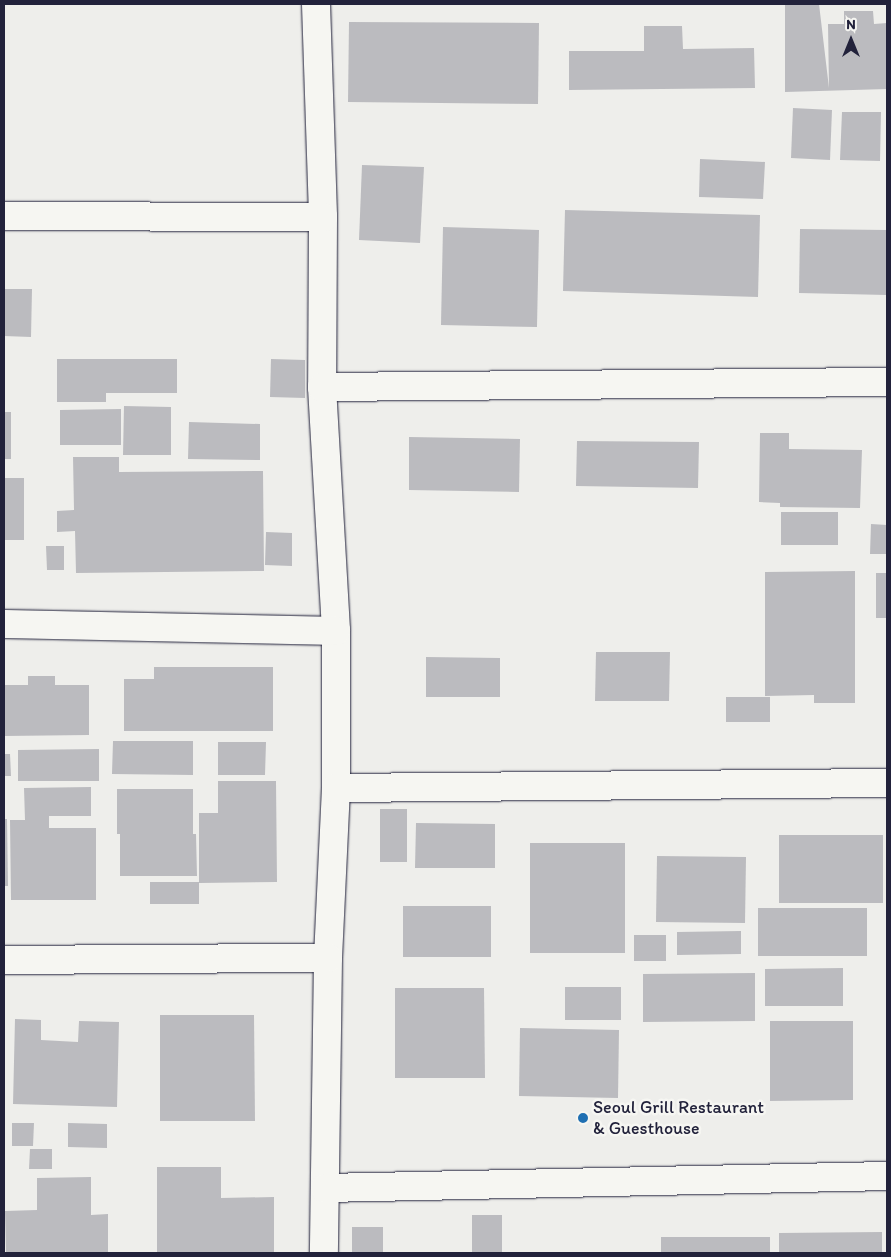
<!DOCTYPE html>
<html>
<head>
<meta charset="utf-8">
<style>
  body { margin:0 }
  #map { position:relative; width:891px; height:1257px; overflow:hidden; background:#eeeeeb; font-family:Itim,sans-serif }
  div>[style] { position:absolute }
  .building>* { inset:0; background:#bbbbbf }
  .roads { filter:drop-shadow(0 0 1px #22223b) drop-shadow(0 0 1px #22223b) }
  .street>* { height:28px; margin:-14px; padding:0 14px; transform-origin:14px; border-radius:14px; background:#f6f6f2 }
  .dots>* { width:14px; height:14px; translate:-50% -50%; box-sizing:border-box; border:2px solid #f6f6f2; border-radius:50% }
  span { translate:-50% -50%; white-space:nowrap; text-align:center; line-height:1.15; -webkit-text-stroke:5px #f6f6f2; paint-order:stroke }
  .poi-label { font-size:18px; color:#22223b }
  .left { translate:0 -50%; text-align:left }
  .frame { position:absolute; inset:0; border:5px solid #22223b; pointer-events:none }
  .north { position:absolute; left:826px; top:15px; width:50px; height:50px; -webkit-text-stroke:4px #f6f6f2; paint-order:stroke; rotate:0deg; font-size:14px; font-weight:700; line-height:20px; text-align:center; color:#22223b }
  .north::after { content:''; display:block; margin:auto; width:18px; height:22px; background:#22223b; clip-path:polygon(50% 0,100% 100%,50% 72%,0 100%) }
</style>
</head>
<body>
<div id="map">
  <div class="building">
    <div style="clip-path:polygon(785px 4px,819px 4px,829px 88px,828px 24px,844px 24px,844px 11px,873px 11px,874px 24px,887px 23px,887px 89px,785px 92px)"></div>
    <div style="clip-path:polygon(349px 22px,539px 23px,538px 104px,348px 102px)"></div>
    <div style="clip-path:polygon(644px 26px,682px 26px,683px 49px,754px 48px,755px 88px,569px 90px,569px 51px,644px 51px)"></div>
    <div style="clip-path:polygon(793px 108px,832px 110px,830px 160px,791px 158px)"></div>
    <div style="clip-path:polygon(842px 112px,881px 112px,880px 161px,840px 160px)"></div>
    <div style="clip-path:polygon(700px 159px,765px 162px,763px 199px,699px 197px)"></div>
    <div style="clip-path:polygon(362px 165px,424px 167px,420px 243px,359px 240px)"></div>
    <div style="clip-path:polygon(565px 210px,760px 215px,758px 297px,563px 291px)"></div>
    <div style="clip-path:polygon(443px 227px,539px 230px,537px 327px,441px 325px)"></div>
    <div style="clip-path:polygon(800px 229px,887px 230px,887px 295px,799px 293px)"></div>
    <div style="clip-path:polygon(4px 289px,32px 289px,31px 337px,4px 336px)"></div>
    <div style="clip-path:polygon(57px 359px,177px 359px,177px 393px,106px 393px,106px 402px,57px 402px)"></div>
    <div style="clip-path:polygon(271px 359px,305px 360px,305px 398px,270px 397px)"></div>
    <div style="clip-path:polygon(124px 406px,171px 407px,171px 455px,123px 455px)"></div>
    <div style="clip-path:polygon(121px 409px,121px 445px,60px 445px,60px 410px)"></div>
    <div style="clip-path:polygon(4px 412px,11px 412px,11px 459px,4px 459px)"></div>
    <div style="clip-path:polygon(189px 422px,260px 424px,260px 460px,188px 459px)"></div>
    <div style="clip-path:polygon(760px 433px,789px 433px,789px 449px,862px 450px,860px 508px,780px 507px,780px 503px,759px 502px)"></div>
    <div style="clip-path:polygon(409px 437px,520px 439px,519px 492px,409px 490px)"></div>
    <div style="clip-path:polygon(577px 441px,699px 442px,698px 488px,576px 486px)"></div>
    <div style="clip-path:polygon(73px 457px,119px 457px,119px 472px,263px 471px,264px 571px,76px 573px,75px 531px,57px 532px,57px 511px,74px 510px)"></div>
    <div style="clip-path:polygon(4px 478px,24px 478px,24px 540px,4px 540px)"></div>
    <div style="clip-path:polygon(781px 512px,838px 512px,838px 545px,781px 545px)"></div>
    <div style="clip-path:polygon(871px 524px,887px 525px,887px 554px,870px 554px)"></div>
    <div style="clip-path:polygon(266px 532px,292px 533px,292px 566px,265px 565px)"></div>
    <div style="clip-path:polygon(46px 546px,64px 546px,64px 570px,47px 570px)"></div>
    <div style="clip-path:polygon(855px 571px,855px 703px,814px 703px,814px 695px,765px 696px,765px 572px)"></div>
    <div style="clip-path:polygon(876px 573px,887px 573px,887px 618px,876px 618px)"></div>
    <div style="clip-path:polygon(596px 652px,670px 652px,669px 701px,595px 701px)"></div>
    <div style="clip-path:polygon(426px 657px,500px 658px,500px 697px,426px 697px)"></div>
    <div style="clip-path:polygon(154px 667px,273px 667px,273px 731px,124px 731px,124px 679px,154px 679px)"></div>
    <div style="clip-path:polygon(28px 676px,55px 676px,55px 685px,89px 685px,89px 735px,4px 736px,4px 685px,28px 685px)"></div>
    <div style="clip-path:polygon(726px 697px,770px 697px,770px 722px,726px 722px)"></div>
    <div style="clip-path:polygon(113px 741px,193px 741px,193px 775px,112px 774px)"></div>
    <div style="clip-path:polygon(218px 742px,266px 742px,265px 775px,218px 775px)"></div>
    <div style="clip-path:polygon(99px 749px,99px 781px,18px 781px,18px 750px)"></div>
    <div style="clip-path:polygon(4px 754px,10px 754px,11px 776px,4px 776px)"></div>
    <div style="clip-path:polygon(218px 781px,276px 781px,277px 882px,199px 883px,199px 813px,218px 813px)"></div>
    <div style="clip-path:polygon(91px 787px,91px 816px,49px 816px,49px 828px,96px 828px,96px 900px,11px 900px,10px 820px,25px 820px,24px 788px)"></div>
    <div style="clip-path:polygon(117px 789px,193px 789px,193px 834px,196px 834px,197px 876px,120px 876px,120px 834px,117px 834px)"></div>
    <div style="clip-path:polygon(380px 809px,407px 809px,407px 862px,380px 862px)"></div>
    <div style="clip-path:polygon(4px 819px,7px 819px,8px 886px,4px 886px)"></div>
    <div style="clip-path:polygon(416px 823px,495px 824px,495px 868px,415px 868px)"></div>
    <div style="clip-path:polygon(779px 835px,883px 835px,883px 903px,779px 903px)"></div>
    <div style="clip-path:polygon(530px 843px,625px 843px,625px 953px,530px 953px)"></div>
    <div style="clip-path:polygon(657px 856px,746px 857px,745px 923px,656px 922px)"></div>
    <div style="clip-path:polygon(150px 882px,199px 882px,199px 904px,150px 904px)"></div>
    <div style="clip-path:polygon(403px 906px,491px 906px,491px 957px,403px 957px)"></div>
    <div style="clip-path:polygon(758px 908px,867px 908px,867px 956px,758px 956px)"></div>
    <div style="clip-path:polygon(741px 931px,741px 954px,677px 955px,677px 932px)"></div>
    <div style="clip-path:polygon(634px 935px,666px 935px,666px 961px,634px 961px)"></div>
    <div style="clip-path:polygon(843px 968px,843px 1006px,765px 1006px,765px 969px)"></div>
    <div style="clip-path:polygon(755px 973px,755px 1021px,643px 1022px,643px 974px)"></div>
    <div style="clip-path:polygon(565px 987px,621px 987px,621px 1020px,565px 1020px)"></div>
    <div style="clip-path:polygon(395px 988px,484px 988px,485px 1078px,395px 1078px)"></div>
    <div style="clip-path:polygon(160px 1015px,254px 1015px,255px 1121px,160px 1121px)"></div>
    <div style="clip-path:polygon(15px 1019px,41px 1020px,41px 1040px,78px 1042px,79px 1021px,119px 1022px,117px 1107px,13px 1104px)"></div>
    <div style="clip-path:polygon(770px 1021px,853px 1021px,853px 1100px,770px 1101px)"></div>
    <div style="clip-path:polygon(520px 1028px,619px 1030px,618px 1098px,519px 1096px)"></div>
    <div style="clip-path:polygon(12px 1123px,34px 1123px,33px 1146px,12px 1146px)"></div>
    <div style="clip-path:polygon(68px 1123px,107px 1124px,107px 1148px,68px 1147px)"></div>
    <div style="clip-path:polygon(30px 1149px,52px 1149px,52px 1169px,29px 1169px)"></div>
    <div style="clip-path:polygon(157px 1167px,221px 1167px,221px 1198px,274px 1197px,274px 1253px,157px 1253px)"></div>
    <div style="clip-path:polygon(91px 1177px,91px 1215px,108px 1214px,108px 1253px,6px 1253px,5px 1211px,37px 1210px,37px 1178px)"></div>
    <div style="clip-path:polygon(472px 1215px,502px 1215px,502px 1253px,472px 1253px)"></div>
    <div style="clip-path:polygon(352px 1227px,383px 1227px,383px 1253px,352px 1253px)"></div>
    <div style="clip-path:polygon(882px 1232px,882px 1253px,779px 1253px,779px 1233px)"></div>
    <div style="clip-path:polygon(661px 1237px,770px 1237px,770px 1253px,661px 1253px)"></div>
  </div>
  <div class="roads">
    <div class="street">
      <div style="left:316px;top:4px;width:213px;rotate:88.1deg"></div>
      <div style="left:323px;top:217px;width:170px;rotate:90.3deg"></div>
      <div style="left:322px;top:387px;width:244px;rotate:86.7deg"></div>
      <div style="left:336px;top:631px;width:157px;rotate:90deg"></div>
      <div style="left:336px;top:788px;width:170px;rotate:92.7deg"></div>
      <div style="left:328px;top:958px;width:295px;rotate:90.8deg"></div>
      <div style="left:4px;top:216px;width:319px;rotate:0.2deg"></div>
      <div style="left:322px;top:387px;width:565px;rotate:-0.51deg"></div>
      <div style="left:4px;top:624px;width:332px;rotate:1.2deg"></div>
      <div style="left:336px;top:788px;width:551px;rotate:-0.52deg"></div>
      <div style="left:4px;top:960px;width:324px;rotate:-0.4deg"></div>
      <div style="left:325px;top:1188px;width:562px;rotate:-1.22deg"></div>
    </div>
  </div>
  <div class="dots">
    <div style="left:583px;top:1118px;background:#1f6fb2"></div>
  </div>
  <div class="poi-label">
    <span class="left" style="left:593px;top:1118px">Seoul Grill Restaurant<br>&amp; Guesthouse</span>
  </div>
  <div class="frame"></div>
  <div class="north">N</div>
</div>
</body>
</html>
